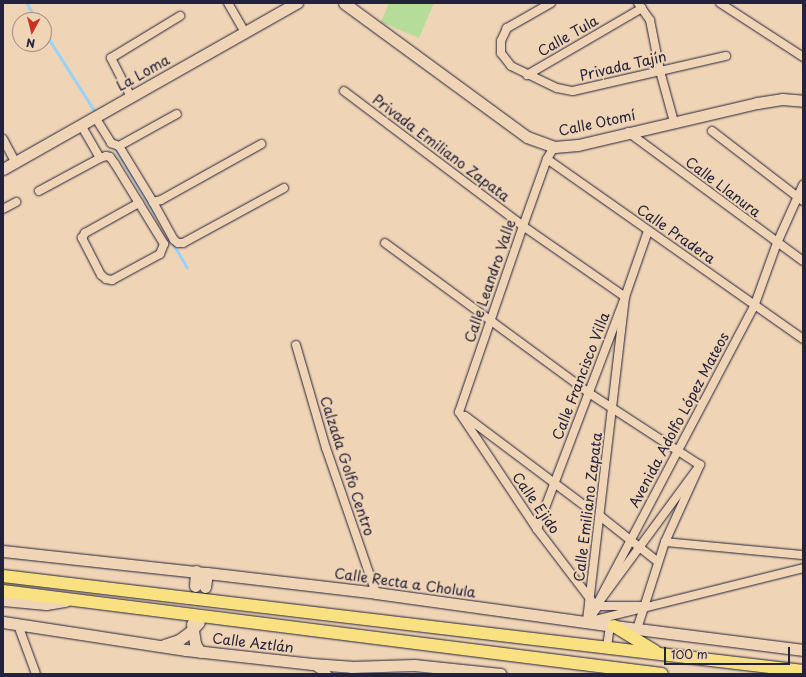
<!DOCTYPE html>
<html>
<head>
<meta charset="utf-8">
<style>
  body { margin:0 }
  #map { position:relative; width:806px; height:677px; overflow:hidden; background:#f0d4b6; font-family:"Playpen Sans",sans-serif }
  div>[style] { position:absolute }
  .green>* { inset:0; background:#b5dc98 }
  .stream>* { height:2.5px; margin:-1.25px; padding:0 1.25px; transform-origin:1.25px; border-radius:1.25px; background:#99d2f9 }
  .secondary-tunnel>* { height:11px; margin-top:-5.5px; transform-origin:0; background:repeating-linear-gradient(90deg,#c7b09d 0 11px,transparent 0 16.5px) }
  .roads { filter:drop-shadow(0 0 1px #22223b) drop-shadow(0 0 1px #22223b) }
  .street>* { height:8px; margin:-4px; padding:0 4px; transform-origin:4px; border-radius:4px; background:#f0d4b6 }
  .secondary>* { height:11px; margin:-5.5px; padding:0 5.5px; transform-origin:5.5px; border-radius:5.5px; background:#f0d4b6 }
  .primary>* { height:12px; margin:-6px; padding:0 6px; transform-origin:6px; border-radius:6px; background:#f9e181 }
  span { translate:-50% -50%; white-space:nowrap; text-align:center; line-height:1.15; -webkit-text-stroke:4px #f0d4b6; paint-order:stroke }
  .street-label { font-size:14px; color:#22223b }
  .frame { position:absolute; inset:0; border:4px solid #22223b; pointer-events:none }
  .north { position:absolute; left:12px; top:12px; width:40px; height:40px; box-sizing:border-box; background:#f0d4b6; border:1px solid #9e8d85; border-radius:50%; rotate:187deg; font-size:11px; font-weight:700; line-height:16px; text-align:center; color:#22223b }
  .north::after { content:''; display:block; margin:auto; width:14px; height:18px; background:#c8321e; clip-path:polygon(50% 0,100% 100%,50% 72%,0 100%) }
  .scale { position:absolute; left:664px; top:647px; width:126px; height:18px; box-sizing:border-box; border:2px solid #22223b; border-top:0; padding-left:5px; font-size:12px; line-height:14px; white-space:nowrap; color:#22223b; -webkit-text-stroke:3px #f0d4b6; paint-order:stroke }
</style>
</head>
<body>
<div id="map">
  <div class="green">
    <div style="clip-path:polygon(389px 3px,434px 3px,419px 38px,381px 22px)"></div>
  </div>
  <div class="stream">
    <div style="left:27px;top:3px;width:20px;rotate:60deg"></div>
    <div style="left:44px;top:31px;width:97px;rotate:57.6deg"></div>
    <div style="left:115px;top:147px;width:79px;rotate:58.9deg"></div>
    <div style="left:173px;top:243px;width:28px;rotate:60deg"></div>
  </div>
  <div class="secondary-tunnel">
    <div style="left:191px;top:621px;width:35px;rotate:-83deg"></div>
    <div style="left:199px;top:622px;width:36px;rotate:-80deg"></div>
  </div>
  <div class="roads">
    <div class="street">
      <div style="left:228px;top:3px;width:34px;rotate:60deg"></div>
      <div style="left:551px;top:3px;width:51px;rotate:150.4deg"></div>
      <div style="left:507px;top:28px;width:14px;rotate:115deg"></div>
      <div style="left:501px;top:41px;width:12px;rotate:90deg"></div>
      <div style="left:501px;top:53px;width:16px;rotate:52deg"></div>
      <div style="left:511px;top:66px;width:51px;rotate:25.6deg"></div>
      <div style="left:557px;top:88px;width:16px;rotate:11deg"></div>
      <div style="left:573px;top:91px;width:157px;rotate:-12.9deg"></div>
      <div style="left:638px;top:3px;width:21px;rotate:55deg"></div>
      <div style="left:650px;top:20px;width:52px;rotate:78.9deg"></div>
      <div style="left:660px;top:71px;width:53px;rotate:74.6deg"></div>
      <div style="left:720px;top:3px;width:99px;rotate:33deg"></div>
      <div style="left:527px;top:75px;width:133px;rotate:-30.2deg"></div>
      <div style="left:344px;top:91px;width:224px;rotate:37deg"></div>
      <div style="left:523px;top:226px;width:124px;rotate:34.8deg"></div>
      <div style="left:625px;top:297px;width:327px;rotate:96.7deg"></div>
      <div style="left:587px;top:622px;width:223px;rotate:-14deg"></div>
      <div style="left:131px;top:97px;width:44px;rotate:-117.1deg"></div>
      <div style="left:111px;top:58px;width:81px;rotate:-31.3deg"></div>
      <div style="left:95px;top:117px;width:31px;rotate:58deg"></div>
      <div style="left:111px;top:143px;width:9px;rotate:21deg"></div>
      <div style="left:119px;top:146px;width:66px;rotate:-28.9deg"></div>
      <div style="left:712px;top:131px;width:115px;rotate:37.6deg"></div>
      <div style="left:628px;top:132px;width:217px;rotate:36.4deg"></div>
      <div style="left:3px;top:139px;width:26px;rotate:62deg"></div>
      <div style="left:119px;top:146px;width:66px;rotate:58.7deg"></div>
      <div style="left:153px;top:202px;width:8px;rotate:-14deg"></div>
      <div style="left:161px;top:200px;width:115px;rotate:-29.2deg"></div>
      <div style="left:100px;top:158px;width:6px;rotate:-18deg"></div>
      <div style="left:106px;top:156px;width:4px;rotate:14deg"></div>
      <div style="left:110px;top:157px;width:9px;rotate:54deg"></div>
      <div style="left:115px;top:164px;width:94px;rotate:58.5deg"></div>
      <div style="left:164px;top:244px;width:11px;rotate:112deg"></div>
      <div style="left:160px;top:254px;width:55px;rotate:151.6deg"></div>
      <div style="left:112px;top:280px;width:6px;rotate:-171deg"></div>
      <div style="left:106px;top:279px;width:6px;rotate:-141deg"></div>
      <div style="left:101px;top:275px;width:42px;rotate:-117.2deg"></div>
      <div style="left:82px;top:238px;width:6px;rotate:-59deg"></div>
      <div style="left:85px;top:233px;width:62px;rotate:-29.1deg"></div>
      <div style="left:547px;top:159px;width:313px;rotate:35.1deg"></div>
      <div style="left:39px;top:191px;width:69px;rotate:-28.4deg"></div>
      <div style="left:100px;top:158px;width:38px;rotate:-120deg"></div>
      <div style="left:153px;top:202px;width:43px;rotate:61.1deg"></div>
      <div style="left:174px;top:240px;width:5px;rotate:37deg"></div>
      <div style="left:178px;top:243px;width:5px"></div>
      <div style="left:183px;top:243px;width:115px;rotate:-28.6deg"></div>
      <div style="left:3px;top:209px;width:15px;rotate:-28deg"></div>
      <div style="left:385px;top:243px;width:253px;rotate:36.3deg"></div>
      <div style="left:589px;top:393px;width:132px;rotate:33deg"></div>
      <div style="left:296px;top:345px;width:107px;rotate:73.8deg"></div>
      <div style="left:326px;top:448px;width:153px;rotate:71deg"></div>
      <div style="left:459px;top:412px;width:141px;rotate:56.3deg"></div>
      <div style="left:537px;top:529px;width:89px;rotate:52.7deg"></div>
      <div style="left:459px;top:412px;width:197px;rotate:-71deg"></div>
      <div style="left:523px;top:226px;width:71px;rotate:-70.3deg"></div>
      <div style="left:547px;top:159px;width:14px;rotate:-60deg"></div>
      <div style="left:465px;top:416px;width:150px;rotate:36.9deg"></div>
      <div style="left:600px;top:516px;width:74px;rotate:38.4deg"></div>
      <div style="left:537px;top:529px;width:248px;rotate:-69.2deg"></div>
      <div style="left:625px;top:297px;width:70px;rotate:-70.8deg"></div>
      <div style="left:665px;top:542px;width:139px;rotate:5.4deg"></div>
      <div style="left:596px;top:606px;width:45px"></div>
      <div style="left:18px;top:625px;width:52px;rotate:69.8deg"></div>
      <div style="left:637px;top:629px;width:91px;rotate:-72.2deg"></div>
      <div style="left:665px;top:542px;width:85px;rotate:-65.6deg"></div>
      <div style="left:700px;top:465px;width:175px;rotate:126.4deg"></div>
      <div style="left:596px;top:606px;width:2px;rotate:63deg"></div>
      <div style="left:597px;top:608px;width:17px;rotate:126deg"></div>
      <div style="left:587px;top:622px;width:18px;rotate:-61deg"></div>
      <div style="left:596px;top:606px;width:341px;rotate:-62.2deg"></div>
      <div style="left:755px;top:304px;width:65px;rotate:-70.2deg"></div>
      <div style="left:777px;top:243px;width:64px;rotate:-65.9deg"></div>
      <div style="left:607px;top:647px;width:21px;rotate:-82deg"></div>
      <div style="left:610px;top:626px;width:5px;rotate:-127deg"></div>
      <div style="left:313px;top:665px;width:17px;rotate:33deg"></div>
    </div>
    <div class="secondary">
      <div style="left:344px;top:3px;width:227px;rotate:36.2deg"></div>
      <div style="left:527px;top:137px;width:29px;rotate:20deg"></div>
      <div style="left:554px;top:147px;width:24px;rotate:-5deg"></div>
      <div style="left:578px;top:145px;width:184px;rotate:-13.2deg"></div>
      <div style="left:757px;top:103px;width:25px;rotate:-9deg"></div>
      <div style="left:782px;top:99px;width:21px;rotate:5deg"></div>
      <div style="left:3px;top:169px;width:338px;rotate:-29.5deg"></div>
      <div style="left:3px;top:551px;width:205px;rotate:6.2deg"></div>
      <div style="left:207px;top:573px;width:170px;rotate:6.7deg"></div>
      <div style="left:376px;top:593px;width:240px;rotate:7.9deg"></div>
      <div style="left:614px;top:626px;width:191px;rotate:7.2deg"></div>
      <div style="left:195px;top:586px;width:15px;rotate:-86deg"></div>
      <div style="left:205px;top:587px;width:14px;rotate:-82deg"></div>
      <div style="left:3px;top:600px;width:43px;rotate:5.3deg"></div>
      <div style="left:46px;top:604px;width:20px;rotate:-9deg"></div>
      <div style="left:3px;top:622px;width:185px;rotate:8.7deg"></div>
      <div style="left:186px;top:650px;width:127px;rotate:6.3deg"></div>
      <div style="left:312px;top:664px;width:39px;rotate:4deg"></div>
      <div style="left:351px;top:667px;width:63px;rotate:-1.8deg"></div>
      <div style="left:414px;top:665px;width:87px;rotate:5.9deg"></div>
      <div style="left:192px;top:624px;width:20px;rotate:81deg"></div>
      <div style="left:195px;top:644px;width:9px;rotate:58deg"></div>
      <div style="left:164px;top:645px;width:16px;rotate:-18deg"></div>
      <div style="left:179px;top:640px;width:14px;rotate:-36deg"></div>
      <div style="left:190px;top:632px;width:13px;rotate:-48deg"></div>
    </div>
    <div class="primary">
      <div style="left:3px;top:576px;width:806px;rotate:6.77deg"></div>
      <div style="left:3px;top:591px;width:664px;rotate:7.18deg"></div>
      <div style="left:614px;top:626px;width:48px;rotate:31.4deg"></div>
    </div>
  </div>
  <div class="street-label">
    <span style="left:568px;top:36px;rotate:-30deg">Calle Tula</span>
    <span style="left:623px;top:66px;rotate:-13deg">Privada Tajín</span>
    <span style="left:143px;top:73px;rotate:-29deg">La Loma</span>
    <span style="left:597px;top:123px;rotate:-12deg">Calle Otomí</span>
    <span style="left:441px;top:148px;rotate:37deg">Privada Emiliano Zapata</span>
    <span style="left:723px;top:187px;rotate:37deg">Calle Llanura</span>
    <span style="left:676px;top:234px;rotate:35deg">Calle Pradera</span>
    <span style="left:490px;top:281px;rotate:-71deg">Calle Leandro Valle</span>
    <span style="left:581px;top:376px;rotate:-69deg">Calle Francisco Villa</span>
    <span style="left:679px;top:420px;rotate:-62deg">Avenida Adolfo López Mateos</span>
    <span style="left:347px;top:466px;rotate:72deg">Calzada Golfo Centro</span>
    <span style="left:536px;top:503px;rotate:55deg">Calle Ejido</span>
    <span style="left:588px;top:507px;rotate:-83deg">Calle Emiliano Zapata</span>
    <span style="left:405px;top:583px;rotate:8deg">Calle Recta a Cholula</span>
    <span style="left:253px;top:643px;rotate:7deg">Calle Aztlán</span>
  </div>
  <div class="frame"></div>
  <div class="north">N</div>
  <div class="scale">100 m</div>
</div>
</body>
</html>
